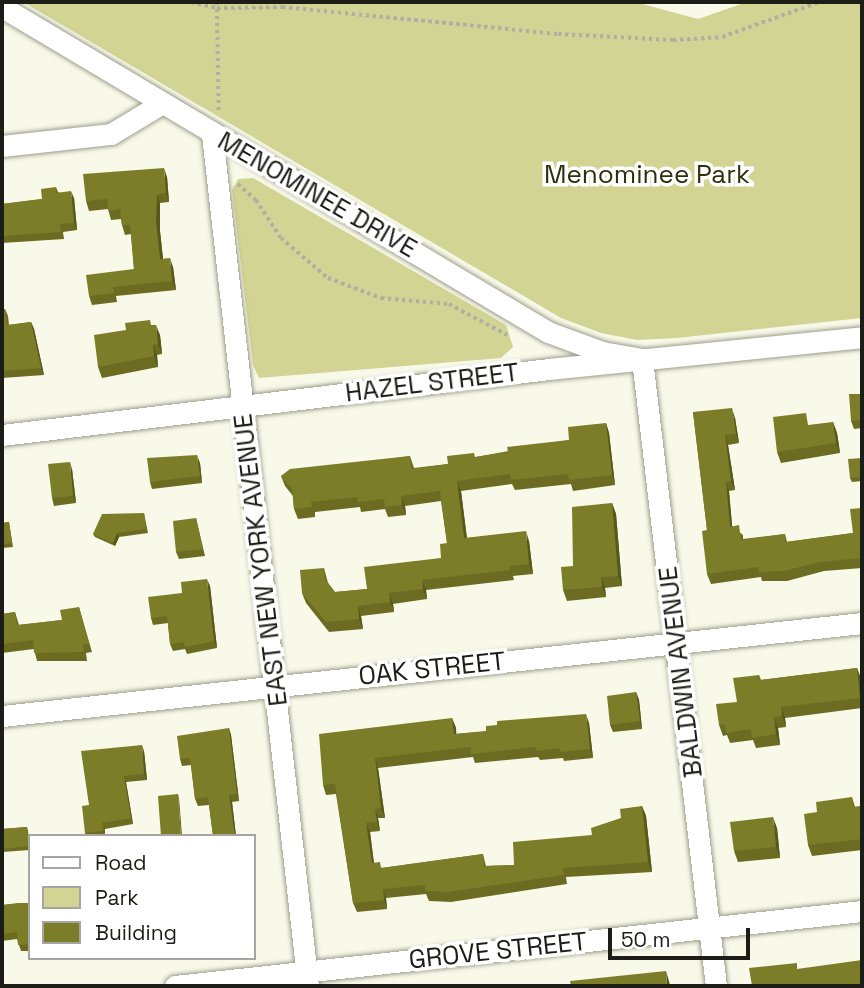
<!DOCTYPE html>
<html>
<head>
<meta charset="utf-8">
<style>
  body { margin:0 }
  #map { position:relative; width:864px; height:988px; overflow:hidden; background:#f8f9e8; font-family:"Space Grotesk",sans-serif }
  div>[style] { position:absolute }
  .green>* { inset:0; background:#d1d492 }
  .path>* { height:3.5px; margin-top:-1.75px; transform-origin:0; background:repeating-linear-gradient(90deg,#afb0a2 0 3.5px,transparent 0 7px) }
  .roads { filter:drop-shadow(0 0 2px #9d9e8e) drop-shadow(0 0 2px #9d9e8e) }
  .minor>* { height:21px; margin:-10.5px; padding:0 10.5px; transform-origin:10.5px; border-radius:10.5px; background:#fff }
  .wall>* { inset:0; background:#6b6c22 }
  .shaded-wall>* { inset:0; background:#57581c }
  .building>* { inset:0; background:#7c7d28 }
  span { translate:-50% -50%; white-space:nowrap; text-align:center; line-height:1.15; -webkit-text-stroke:7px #fff; paint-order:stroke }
  .park-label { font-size:26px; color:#2f2f0b }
  .street-label { font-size:26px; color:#1d1d17 }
  .frame { position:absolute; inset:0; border:4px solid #1d1d17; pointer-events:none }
  .legend { position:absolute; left:28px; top:834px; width:228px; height:126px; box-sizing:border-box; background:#fff; border:2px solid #a5a5a2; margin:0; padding:9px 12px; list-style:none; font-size:21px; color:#1d1d17 }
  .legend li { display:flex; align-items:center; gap:14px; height:35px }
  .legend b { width:35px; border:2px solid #a5a5a2 }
  .scale { position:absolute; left:608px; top:928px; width:142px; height:32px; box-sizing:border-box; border:4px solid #1d1d17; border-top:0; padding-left:9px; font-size:21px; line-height:24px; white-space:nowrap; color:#1d1d17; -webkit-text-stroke:5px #fff; paint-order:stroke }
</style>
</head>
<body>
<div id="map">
  <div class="green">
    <div style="clip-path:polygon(23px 2px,635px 2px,698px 19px,747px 2px,862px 2px,862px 318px,677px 338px,637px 340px,601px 333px,561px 318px)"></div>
    <div style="clip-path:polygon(253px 178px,506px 325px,513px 347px,501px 358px,259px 378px,253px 365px,232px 190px,238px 179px)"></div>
  </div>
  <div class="path">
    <div style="left:191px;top:2px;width:27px;rotate:13deg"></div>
    <div style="left:217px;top:8px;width:65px;rotate:-0.9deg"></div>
    <div style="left:282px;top:7px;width:277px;rotate:5.6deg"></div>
    <div style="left:558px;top:34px;width:115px;rotate:3deg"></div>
    <div style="left:673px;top:40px;width:49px;rotate:-3.5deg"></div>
    <div style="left:722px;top:37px;width:104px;rotate:-19.7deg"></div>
    <div style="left:217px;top:2px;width:112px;rotate:89deg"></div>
    <div style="left:238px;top:184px;width:24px;rotate:42deg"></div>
    <div style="left:256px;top:200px;width:45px;rotate:56.7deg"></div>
    <div style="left:281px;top:238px;width:62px;rotate:40.4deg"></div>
    <div style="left:328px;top:278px;width:57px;rotate:20.7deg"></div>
    <div style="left:381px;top:298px;width:68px;rotate:5deg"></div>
    <div style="left:449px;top:304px;width:66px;rotate:28.1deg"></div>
  </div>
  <div class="roads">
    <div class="minor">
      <div style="left:2px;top:7px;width:635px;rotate:30.76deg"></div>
      <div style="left:548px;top:332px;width:58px;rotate:20.3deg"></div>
      <div style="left:602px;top:352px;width:41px;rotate:9.9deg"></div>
      <div style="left:642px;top:359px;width:631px;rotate:83.27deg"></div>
      <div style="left:212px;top:134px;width:857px;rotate:83.57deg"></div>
      <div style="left:2px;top:146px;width:110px;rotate:-6.3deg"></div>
      <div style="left:111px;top:134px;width:56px;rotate:-31.1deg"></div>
      <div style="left:2px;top:435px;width:551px;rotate:-6.88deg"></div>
      <div style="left:549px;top:369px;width:315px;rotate:-5.8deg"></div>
      <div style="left:2px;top:716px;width:865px;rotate:-6.17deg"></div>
      <div style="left:175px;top:986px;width:691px;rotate:-6.23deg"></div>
    </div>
  </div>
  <div class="wall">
    <div style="clip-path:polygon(167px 177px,169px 202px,160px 203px,160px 231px,163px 259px,173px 267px,176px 290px,116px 296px,117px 302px,92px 305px,89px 296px,134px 269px,131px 234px,125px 235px,122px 225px,121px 219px,111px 220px,108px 209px,89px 211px,86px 201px)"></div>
    <div style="clip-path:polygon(56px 187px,58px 192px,74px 198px,77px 230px,63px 232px,64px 239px,2px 243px,2px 204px,42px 199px)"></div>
    <div style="clip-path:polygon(2px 309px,5px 309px,8px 316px,9px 325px,31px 322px,34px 329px,44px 375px,2px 378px)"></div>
    <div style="clip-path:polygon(152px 325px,160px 335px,162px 354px,157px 355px,158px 367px,102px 378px,98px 367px,126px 330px)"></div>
    <div style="clip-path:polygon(862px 394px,862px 428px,854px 429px,851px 421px)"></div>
    <div style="clip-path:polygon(693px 412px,735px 418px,739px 443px,728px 445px,735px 490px,729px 491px,732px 526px,743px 535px,743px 539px,785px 534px,787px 542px,853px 533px,862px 508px,862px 568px,824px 571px,787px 581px,762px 581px,761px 577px,711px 584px,707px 574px,707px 530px)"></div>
    <div style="clip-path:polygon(833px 422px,837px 433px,840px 453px,781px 463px,777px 452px)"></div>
    <div style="clip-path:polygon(606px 423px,609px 433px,615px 485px,573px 491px,571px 484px,515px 490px,512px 484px,461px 491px,467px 538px,529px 541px,533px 574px,513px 576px,514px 580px,426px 590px,427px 599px,393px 604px,394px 612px,361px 616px,363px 629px,329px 632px,306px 603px,302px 593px,324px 568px,328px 583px,335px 592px,367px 589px,441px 558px,447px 543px,441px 501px,405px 506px,406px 515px,388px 517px,385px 509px,361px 512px,360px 507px,315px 512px,315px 517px,298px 519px,294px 509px,293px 496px,285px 486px,281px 476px,410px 456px,414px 468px,448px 464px,476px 457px,569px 440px)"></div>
    <div style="clip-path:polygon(862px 458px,862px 481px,852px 482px,850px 478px)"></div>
    <div style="clip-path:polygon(200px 463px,202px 483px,152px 489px,150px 482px)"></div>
    <div style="clip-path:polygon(72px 469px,76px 503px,54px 506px,52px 498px)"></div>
    <div style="clip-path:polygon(612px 503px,616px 514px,622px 586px,605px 588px,606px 597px,567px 601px,563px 590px,573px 566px)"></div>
    <div style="clip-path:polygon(144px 513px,148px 533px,119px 537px,115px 546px,95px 537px,93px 534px)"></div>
    <div style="clip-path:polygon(196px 518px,205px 556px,179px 559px,176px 552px)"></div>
    <div style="clip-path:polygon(2px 521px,2px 523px,9px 522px,13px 547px,2px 548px)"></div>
    <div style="clip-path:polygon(210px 586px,217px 648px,187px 654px,185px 649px,173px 651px,170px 644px,168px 623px,153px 625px,151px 618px,182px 593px)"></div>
    <div style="clip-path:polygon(79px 607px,92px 652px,86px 653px,87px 661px,37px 661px,34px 649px,2px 653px,2px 614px,15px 612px,19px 625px,62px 620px)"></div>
    <div style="clip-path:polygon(857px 668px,861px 679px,862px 708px,785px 718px,786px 727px,778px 728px,780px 745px,756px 748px,753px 740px,730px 743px,727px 735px,723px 736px,719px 725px,759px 675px,761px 680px)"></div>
    <div style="clip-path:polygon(636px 692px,639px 700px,642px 729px,613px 732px,610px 725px)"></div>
    <div style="clip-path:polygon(452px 718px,456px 728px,456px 734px,589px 723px,593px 758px,564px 761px,563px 758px,540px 760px,538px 757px,475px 763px,473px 757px,378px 768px,385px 818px,378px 818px,380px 831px,370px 832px,374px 863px,382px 868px,483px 854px,486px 866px,514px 865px,592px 835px,642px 806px,646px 816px,652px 872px,566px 877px,567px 884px,451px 902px,429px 901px,426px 894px,386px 898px,387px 909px,357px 912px,353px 903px,336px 794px,326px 795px,323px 785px)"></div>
    <div style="clip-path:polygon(229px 728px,231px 735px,239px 801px,232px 802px,236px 836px,213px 836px,209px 805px,198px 806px,195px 799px,191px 765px,182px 766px,180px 759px)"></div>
    <div style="clip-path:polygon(144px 751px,147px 780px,126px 782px,133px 824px,105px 829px,105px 836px,86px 836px,85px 833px,89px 805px)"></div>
    <div style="clip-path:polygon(852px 797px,855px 807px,862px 806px,862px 850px,812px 856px,808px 845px,817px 812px)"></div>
    <div style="clip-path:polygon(27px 827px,28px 831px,30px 850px,2px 852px,2px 829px)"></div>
    <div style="clip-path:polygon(777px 828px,780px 858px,738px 862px,734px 851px)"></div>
    <div style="clip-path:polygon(30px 903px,30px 951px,21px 951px,17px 939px,2px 941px,2px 905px)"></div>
  </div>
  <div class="shaded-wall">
    <div style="clip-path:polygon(164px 168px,167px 177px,169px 202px,166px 193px)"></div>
    <div style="clip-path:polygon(71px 191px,74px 198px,77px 230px,74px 223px)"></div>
    <div style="clip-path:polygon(157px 194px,160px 203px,160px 231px,164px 268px,160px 259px,156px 222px)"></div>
    <div style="clip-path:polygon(170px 258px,173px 267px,176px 290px,172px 281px)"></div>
    <div style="clip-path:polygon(31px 322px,34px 329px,44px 375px,41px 368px)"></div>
    <div style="clip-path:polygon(156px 325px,160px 335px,162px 354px,158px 344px)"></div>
    <div style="clip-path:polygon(153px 345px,157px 355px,158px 367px,154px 356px)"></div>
    <div style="clip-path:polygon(732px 408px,735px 418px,739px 443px,736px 434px)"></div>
    <div style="clip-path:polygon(833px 422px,837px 433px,840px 453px,836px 443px)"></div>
    <div style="clip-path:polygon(606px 423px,609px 433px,615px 485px,612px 475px)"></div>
    <div style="clip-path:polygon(725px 435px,728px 445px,735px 490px,731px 481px)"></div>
    <div style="clip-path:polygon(197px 455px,200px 463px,202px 483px,200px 476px)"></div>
    <div style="clip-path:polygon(70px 462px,72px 469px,76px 503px,73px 496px)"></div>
    <div style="clip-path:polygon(457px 481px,461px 491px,468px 548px,464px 538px)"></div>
    <div style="clip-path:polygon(726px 482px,729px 491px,733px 536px,730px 527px)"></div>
    <div style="clip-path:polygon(401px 496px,405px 506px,406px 515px,402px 505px)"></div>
    <div style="clip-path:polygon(612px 503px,616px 514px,622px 586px,618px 576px)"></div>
    <div style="clip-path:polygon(526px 531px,529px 541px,533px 574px,529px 564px)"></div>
    <div style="clip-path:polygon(117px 533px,119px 537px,115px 546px,113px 543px)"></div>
    <div style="clip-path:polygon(601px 577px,605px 588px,606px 597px,602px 587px)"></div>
    <div style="clip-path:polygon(207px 579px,210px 586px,217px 648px,214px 641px)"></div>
    <div style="clip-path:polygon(422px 580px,426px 590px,427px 599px,423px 589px)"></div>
    <div style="clip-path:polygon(389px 593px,393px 604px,394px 612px,390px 602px)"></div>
    <div style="clip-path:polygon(358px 606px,361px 616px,363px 629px,359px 619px)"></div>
    <div style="clip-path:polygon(857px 668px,861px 679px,862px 703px,860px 698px)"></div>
    <div style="clip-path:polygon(636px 692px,639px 700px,642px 729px,640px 721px)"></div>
    <div style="clip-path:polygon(781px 707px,785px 718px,786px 727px,782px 716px)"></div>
    <div style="clip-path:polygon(586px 714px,589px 723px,593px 758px,590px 749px)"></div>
    <div style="clip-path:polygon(774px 717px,778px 728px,780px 745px,776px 734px)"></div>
    <div style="clip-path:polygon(452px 718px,456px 728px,457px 744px,454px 734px)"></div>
    <div style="clip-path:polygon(229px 728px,231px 735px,239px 801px,237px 794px)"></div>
    <div style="clip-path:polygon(142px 745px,144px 751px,147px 780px,144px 774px)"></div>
    <div style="clip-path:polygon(375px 758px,378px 768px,385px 818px,381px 808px)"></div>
    <div style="clip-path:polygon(124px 776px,126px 782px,133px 824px,131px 818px)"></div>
    <div style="clip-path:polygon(178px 794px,179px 798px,182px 836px,181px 836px)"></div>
    <div style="clip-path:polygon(229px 795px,232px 802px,236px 836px,235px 836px)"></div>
    <div style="clip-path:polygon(642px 806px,646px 816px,652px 872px,648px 862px)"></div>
    <div style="clip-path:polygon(375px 809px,378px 818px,380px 831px,377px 822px)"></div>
    <div style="clip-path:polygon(773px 817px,777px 828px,780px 858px,776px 847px)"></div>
    <div style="clip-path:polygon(366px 823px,370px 832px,375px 873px,372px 863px)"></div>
    <div style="clip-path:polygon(383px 889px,386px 898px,387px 909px,384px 900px)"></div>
    <div style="clip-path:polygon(666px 971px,669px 981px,670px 986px,667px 986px)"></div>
  </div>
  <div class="building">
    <div style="clip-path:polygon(164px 168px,166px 193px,157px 194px,156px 222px,160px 259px,170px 258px,172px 281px,113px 287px,114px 293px,89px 296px,86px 275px,134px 269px,130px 225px,122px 225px,120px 209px,108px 211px,107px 199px,86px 201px,83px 174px)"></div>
    <div style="clip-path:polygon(56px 187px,56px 193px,71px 191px,74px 223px,60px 224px,61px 232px,2px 236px,2px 204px,42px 199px,41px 189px)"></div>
    <div style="clip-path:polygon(2px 309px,5px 309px,7px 325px,31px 322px,41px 368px,2px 371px)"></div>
    <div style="clip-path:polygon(150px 320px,151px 325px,156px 325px,158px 344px,153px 345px,154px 356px,98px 367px,94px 335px,126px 330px,125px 323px)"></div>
    <div style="clip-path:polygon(849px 394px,862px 394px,862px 420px,851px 421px)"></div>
    <div style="clip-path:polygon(732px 408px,736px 434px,725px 435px,731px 481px,726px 482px,730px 527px,739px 525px,741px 540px,785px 534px,785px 542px,853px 533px,850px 509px,862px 508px,862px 558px,820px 562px,784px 571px,759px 572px,758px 567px,707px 574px,702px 531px,707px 530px,693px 412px)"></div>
    <div style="clip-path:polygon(806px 413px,808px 425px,833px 422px,836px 443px,777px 452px,773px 417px)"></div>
    <div style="clip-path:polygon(606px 423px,612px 475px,569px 480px,568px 474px,511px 480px,510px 474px,457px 481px,464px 538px,526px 531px,529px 564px,510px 566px,510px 570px,422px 580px,423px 589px,389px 593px,390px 602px,358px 606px,359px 619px,326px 622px,302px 593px,300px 570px,324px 568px,325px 579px,335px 592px,367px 589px,364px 567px,441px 558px,440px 544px,447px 543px,440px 491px,401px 496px,402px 505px,385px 507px,384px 499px,358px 502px,357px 497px,311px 502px,312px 507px,294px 509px,292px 489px,281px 476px,290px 469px,410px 456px,411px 469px,448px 464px,447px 456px,474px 453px,475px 457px,508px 452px,507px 447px,569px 440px,568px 427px)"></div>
    <div style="clip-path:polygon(197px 455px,200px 476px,150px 482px,147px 458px)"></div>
    <div style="clip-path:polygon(862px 458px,862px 477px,850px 478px,848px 459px)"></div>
    <div style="clip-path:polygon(70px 462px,73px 496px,52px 498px,48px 464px)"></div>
    <div style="clip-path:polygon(612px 503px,618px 576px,601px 577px,602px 587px,563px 590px,561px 567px,573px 566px,572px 507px)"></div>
    <div style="clip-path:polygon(144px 513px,146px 529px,117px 533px,113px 543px,93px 534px,102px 514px)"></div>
    <div style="clip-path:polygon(196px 518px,203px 549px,176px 552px,173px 521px)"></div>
    <div style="clip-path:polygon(9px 522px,12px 543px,2px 544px,2px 523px)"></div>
    <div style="clip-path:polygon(207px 579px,214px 641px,185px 647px,184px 642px,170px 644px,167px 616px,151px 618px,148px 597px,182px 593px,181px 582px)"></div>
    <div style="clip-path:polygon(79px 607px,89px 644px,83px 644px,84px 652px,34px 653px,33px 640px,2px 644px,2px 614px,15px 612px,17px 625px,62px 620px,60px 610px)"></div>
    <div style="clip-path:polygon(857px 668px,860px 698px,781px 707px,782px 716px,774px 717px,776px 734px,752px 738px,751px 729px,726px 733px,725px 724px,719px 725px,716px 704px,737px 702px,733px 678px,759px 675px,760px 680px)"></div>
    <div style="clip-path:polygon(636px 692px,640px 721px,610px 725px,607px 696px)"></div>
    <div style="clip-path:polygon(586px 714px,590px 749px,560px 752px,560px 748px,536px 751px,536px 747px,471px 754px,471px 747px,375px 758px,381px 808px,375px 809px,377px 822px,366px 823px,372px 863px,380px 862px,381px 868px,483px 854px,484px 866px,514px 865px,513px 842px,592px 835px,591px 828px,621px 818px,620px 809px,642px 806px,648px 862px,563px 868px,564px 875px,448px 892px,425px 891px,425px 885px,383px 889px,384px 900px,353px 903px,335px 784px,323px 785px,319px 734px,452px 718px,454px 734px,486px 731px,486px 726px,497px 725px,497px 721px)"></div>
    <div style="clip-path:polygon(229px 728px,237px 794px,229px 795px,235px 836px,213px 836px,208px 797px,195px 799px,190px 758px,180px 759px,177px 736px)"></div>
    <div style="clip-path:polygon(142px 745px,144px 774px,124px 776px,131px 818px,102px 823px,103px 831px,85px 833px,82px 806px,89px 805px,81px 751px)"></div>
    <div style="clip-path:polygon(178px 794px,181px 836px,161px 836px,158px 796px)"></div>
    <div style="clip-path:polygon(852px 797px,853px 807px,862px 806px,862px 839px,808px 845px,804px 814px,817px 812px,816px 802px)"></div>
    <div style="clip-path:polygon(773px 817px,776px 847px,734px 851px,730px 822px)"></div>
    <div style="clip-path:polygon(27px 827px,29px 846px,2px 849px,2px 829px)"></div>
    <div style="clip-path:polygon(18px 903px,30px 903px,30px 944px,18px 945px,17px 932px,2px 934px,2px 905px)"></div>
    <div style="clip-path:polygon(862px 960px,862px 986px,752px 986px,749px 968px,797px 963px,797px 969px)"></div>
    <div style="clip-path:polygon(666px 971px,667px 986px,571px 986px,570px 981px)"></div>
  </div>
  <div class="park-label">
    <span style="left:647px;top:175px">Menominee Park</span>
  </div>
  <div class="street-label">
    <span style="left:317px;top:195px;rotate:30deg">MENOMINEE DRIVE</span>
    <span style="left:432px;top:383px;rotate:-7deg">HAZEL STREET</span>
    <span style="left:261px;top:560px;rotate:-97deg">EAST NEW YORK AVENUE</span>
    <span style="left:432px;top:669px;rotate:-6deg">OAK STREET</span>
    <span style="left:681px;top:672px;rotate:-97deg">BALDWIN AVENUE</span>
    <span style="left:498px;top:951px;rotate:-6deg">GROVE STREET</span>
  </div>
  <div class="frame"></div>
  <ul class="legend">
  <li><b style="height:9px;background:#fff"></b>Road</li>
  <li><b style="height:19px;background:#d1d492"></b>Park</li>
  <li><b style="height:19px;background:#7c7d28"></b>Building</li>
  </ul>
  <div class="scale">50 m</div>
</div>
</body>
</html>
